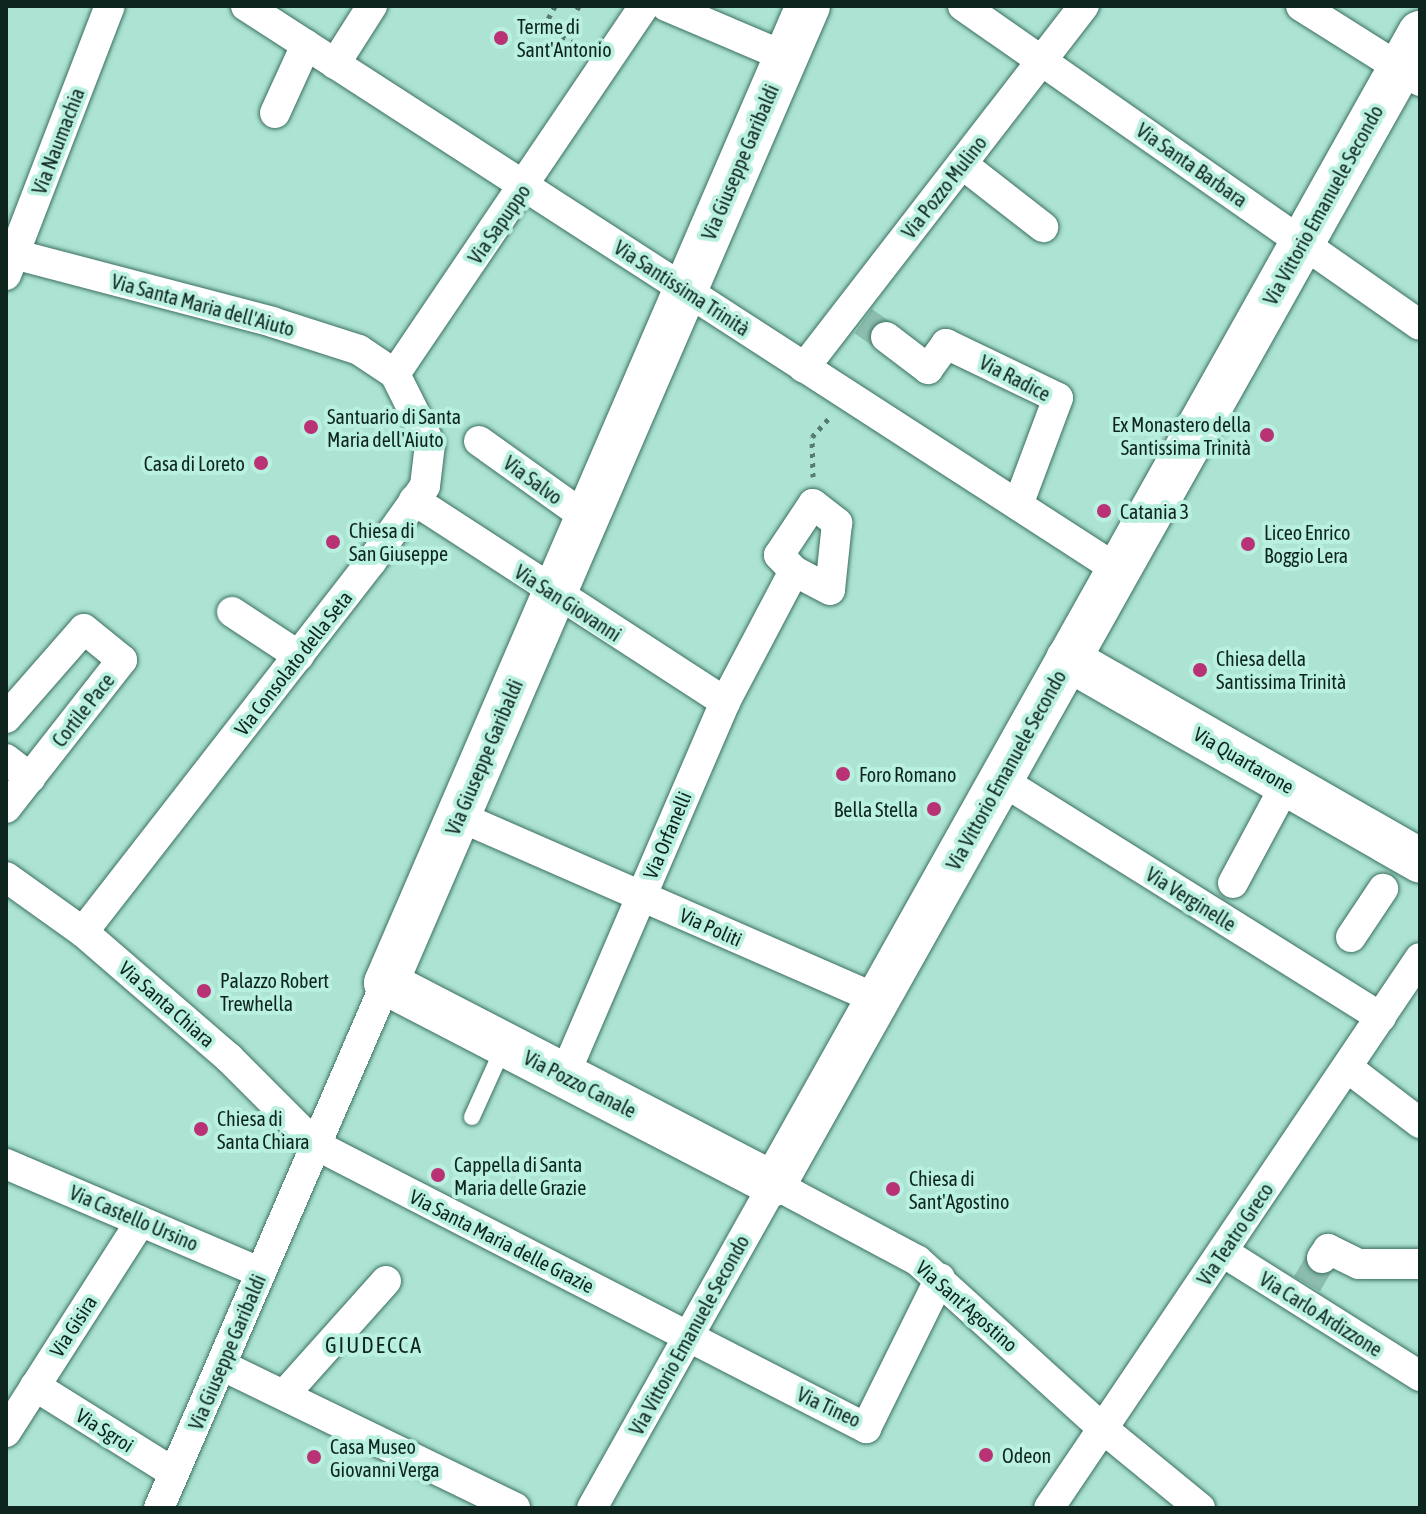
<!DOCTYPE html>
<html>
<head>
<meta charset="utf-8">
<style>
  body { margin:0 }
  #map { position:relative; width:1426px; height:1514px; overflow:hidden; background:#ace3d3; font-family:"Asap Condensed",sans-serif }
  div>[style] { position:absolute }
  .street-tunnel>* { height:30px; margin-top:-15px; transform-origin:0; background:repeating-linear-gradient(90deg,#8cbdaf 0 30px,transparent 0 45px) }
  .path>* { height:5px; margin-top:-2.5px; transform-origin:0; background:repeating-linear-gradient(90deg,#567b71 0 4px,transparent 0 10px) }
  .roads { filter:drop-shadow(0 0 2px #3b6f61) drop-shadow(0 0 2px #3b6f61) }
  .lane>* { height:16px; margin:-8px; padding:0 8px; transform-origin:8px; border-radius:8px; background:#fff }
  .street>* { height:30px; margin:-15px; padding:0 15px; transform-origin:15px; border-radius:15px; background:#fff }
  .secondary>* { height:44px; margin:-22px; padding:0 22px; transform-origin:22px; border-radius:22px; background:#fff }
  .dots>* { width:22px; height:22px; translate:-50% -50%; box-sizing:border-box; border:4px solid #b9f0e0; border-radius:50% }
  span { translate:-50% -50%; white-space:nowrap; text-align:center; line-height:1.15; -webkit-text-stroke:8px #b9f0e0; paint-order:stroke }
  .poi-label { font-size:20px; color:#0e241f }
  .left { translate:0 -50%; text-align:left }
  .right { translate:-100% -50%; text-align:right }
  .street-label { font-size:20px; color:#0e241f }
  .neighbourhood-label { font-size:22px; color:#0e241f; letter-spacing:2px }
  .frame { position:absolute; inset:0; border:8px solid #0e241f; pointer-events:none }
</style>
</head>
<body>
<div id="map">
  <div class="street-tunnel">
    <div style="left:863px;top:321px;width:28px;rotate:35deg"></div>
    <div style="left:1307px;top:1284px;width:30px;rotate:-60deg"></div>
  </div>
  <div class="path">
    <div style="left:579px;top:6px;width:34px;rotate:120deg"></div>
    <div style="left:562px;top:36px;width:24px;rotate:30deg"></div>
    <div style="left:539px;top:36px;width:34px;rotate:-62deg"></div>
    <div style="left:813px;top:477px;width:40px;rotate:-91.4deg"></div>
    <div style="left:812px;top:437px;width:25px;rotate:-48deg"></div>
  </div>
  <div class="roads">
    <div class="lane">
      <div style="left:472px;top:1117px;width:78px;rotate:-65.7deg"></div>
    </div>
    <div class="street">
      <div style="left:246px;top:6px;width:1038px;rotate:32.89deg"></div>
      <div style="left:666px;top:6px;width:130px;rotate:23deg"></div>
      <div style="left:963px;top:6px;width:557px;rotate:34.92deg"></div>
      <div style="left:1301px;top:6px;width:141px;rotate:32.2deg"></div>
      <div style="left:335px;top:64px;width:69px;rotate:-57.5deg"></div>
      <div style="left:275px;top:113px;width:75px;rotate:-65.5deg"></div>
      <div style="left:962px;top:164px;width:103px;rotate:37.9deg"></div>
      <div style="left:6px;top:252px;width:275px;rotate:14.7deg"></div>
      <div style="left:272px;top:322px;width:91px;rotate:17.8deg"></div>
      <div style="left:359px;top:350px;width:43px;rotate:33.7deg"></div>
      <div style="left:6px;top:275px;width:288px;rotate:-68.9deg"></div>
      <div style="left:886px;top:337px;width:53px;rotate:37.3deg"></div>
      <div style="left:928px;top:369px;width:31px;rotate:-54deg"></div>
      <div style="left:946px;top:344px;width:124px;rotate:25.7deg"></div>
      <div style="left:1058px;top:398px;width:114px;rotate:110.5deg"></div>
      <div style="left:804px;top:368px;width:458px;rotate:-52.3deg"></div>
      <div style="left:395px;top:374px;width:444px;rotate:-55.9deg"></div>
      <div style="left:479px;top:441px;width:133px;rotate:35.5deg"></div>
      <div style="left:414px;top:500px;width:371px;rotate:33deg"></div>
      <div style="left:813px;top:504px;width:31px;rotate:38deg"></div>
      <div style="left:837px;top:523px;width:67px;rotate:96deg"></div>
      <div style="left:830px;top:590px;width:41px;rotate:-152.2deg"></div>
      <div style="left:794px;top:571px;width:22px;rotate:-133deg"></div>
      <div style="left:779px;top:555px;width:61px;rotate:-56.3deg"></div>
      <div style="left:232px;top:612px;width:80px;rotate:33.3deg"></div>
      <div style="left:6px;top:718px;width:118px;rotate:-48.8deg"></div>
      <div style="left:84px;top:629px;width:49px;rotate:39.2deg"></div>
      <div style="left:122px;top:660px;width:188px;rotate:128.1deg"></div>
      <div style="left:6px;top:759px;width:31px;rotate:38deg"></div>
      <div style="left:1001px;top:780px;width:448px;rotate:32deg"></div>
      <div style="left:458px;top:816px;width:457px;rotate:23.6deg"></div>
      <div style="left:6px;top:877px;width:95px;rotate:35.5deg"></div>
      <div style="left:83px;top:932px;width:193px;rotate:40.8deg"></div>
      <div style="left:229px;top:1058px;width:123px;rotate:45deg"></div>
      <div style="left:316px;top:1145px;width:619px;rotate:27.23deg"></div>
      <div style="left:866px;top:1428px;width:167px;rotate:-63.7deg"></div>
      <div style="left:1233px;top:883px;width:112px;rotate:-61.8deg"></div>
      <div style="left:83px;top:932px;width:469px;rotate:-52.1deg"></div>
      <div style="left:371px;top:562px;width:93px;rotate:-54.6deg"></div>
      <div style="left:425px;top:486px;width:42px;rotate:-83.2deg"></div>
      <div style="left:430px;top:444px;width:78px;rotate:-116.6deg"></div>
      <div style="left:1351px;top:937px;width:58px;rotate:-56.3deg"></div>
      <div style="left:1348px;top:1068px;width:91px;rotate:37.4deg"></div>
      <div style="left:564px;top:1076px;width:407px;rotate:-66.7deg"></div>
      <div style="left:725px;top:702px;width:148px;rotate:-62.2deg"></div>
      <div style="left:6px;top:1164px;width:277px;rotate:23.1deg"></div>
      <div style="left:1223px;top:1252px;width:233px;rotate:32.2deg"></div>
      <div style="left:1322px;top:1258px;width:11px;rotate:-56deg"></div>
      <div style="left:1328px;top:1249px;width:34px;rotate:26deg"></div>
      <div style="left:1359px;top:1264px;width:61px"></div>
      <div style="left:221px;top:1365px;width:327px;rotate:25.9deg"></div>
      <div style="left:35px;top:1386px;width:164px;rotate:32deg"></div>
      <div style="left:284px;top:1395px;width:153px;rotate:-48.2deg"></div>
      <div style="left:6px;top:1432px;width:250px;rotate:-57.4deg"></div>
      <div style="left:159px;top:1508px;width:572px;rotate:-66.62deg"></div>
      <div style="left:592px;top:1508px;width:372px;rotate:-60.7deg"></div>
      <div style="left:774px;top:1184px;width:163px;rotate:28.1deg"></div>
      <div style="left:918px;top:1261px;width:247px;rotate:42.2deg"></div>
      <div style="left:1101px;top:1427px;width:128px;rotate:39.3deg"></div>
      <div style="left:1049px;top:1508px;width:663px;rotate:-56deg"></div>
    </div>
    <div class="secondary">
      <div style="left:808px;top:6px;width:1064px;rotate:113.36deg"></div>
      <div style="left:386px;top:983px;width:437px;rotate:27.4deg"></div>
      <div style="left:774px;top:1184px;width:1320px;rotate:-60.7deg"></div>
      <div style="left:1068px;top:659px;width:406px;rotate:29.8deg"></div>
    </div>
  </div>
  <div class="dots">
    <div style="left:501px;top:38px;background:#b93275"></div>
    <div style="left:311px;top:427px;background:#b93275"></div>
    <div style="left:1267px;top:435px;background:#b93275"></div>
    <div style="left:261px;top:463px;background:#b93275"></div>
    <div style="left:1104px;top:511px;background:#b93275"></div>
    <div style="left:333px;top:542px;background:#b93275"></div>
    <div style="left:1248px;top:544px;background:#b93275"></div>
    <div style="left:1200px;top:670px;background:#b93275"></div>
    <div style="left:843px;top:774px;background:#b93275"></div>
    <div style="left:934px;top:809px;background:#b93275"></div>
    <div style="left:204px;top:991px;background:#b93275"></div>
    <div style="left:201px;top:1129px;background:#b93275"></div>
    <div style="left:438px;top:1175px;background:#b93275"></div>
    <div style="left:893px;top:1189px;background:#b93275"></div>
    <div style="left:986px;top:1455px;background:#b93275"></div>
    <div style="left:314px;top:1457px;background:#b93275"></div>
  </div>
  <div class="poi-label">
    <span class="left" style="left:517px;top:38px">Terme di<br>Sant'Antonio</span>
    <span class="left" style="left:327px;top:428px">Santuario di Santa<br>Maria dell'Aiuto</span>
    <span class="right" style="left:1251px;top:436px">Ex Monastero della<br>Santissima Trinità</span>
    <span class="right" style="left:245px;top:463px">Casa di Loreto</span>
    <span class="left" style="left:1120px;top:511px">Catania 3</span>
    <span class="left" style="left:349px;top:542px">Chiesa di<br>San Giuseppe</span>
    <span class="left" style="left:1264px;top:544px">Liceo Enrico<br>Boggio Lera</span>
    <span class="left" style="left:1216px;top:670px">Chiesa della<br>Santissima Trinità</span>
    <span class="left" style="left:859px;top:774px">Foro Romano</span>
    <span class="right" style="left:918px;top:809px">Bella Stella</span>
    <span class="left" style="left:220px;top:992px">Palazzo Robert<br>Trewhella</span>
    <span class="left" style="left:217px;top:1130px">Chiesa di<br>Santa Chiara</span>
    <span class="left" style="left:454px;top:1176px">Cappella di Santa<br>Maria delle Grazie</span>
    <span class="left" style="left:909px;top:1190px">Chiesa di<br>Sant'Agostino</span>
    <span class="left" style="left:330px;top:1458px">Casa Museo<br>Giovanni Verga</span>
    <span class="left" style="left:1002px;top:1455px">Odeon</span>
  </div>
  <div class="street-label">
    <span style="left:58px;top:141px;rotate:-69deg">Via Naumachia</span>
    <span style="left:740px;top:162px;rotate:-67deg">Via Giuseppe Garibaldi</span>
    <span style="left:1192px;top:165px;rotate:35deg">Via Santa Barbara</span>
    <span style="left:944px;top:187px;rotate:-52deg">Via Pozzo Mulino</span>
    <span style="left:1323px;top:205px;rotate:-61deg">Via Vittorio Emanuele Secondo</span>
    <span style="left:499px;top:224px;rotate:-55deg">Via Sapuppo</span>
    <span style="left:682px;top:288px;rotate:33deg">Via Santissima Trinità</span>
    <span style="left:203px;top:305px;rotate:15deg">Via Santa Maria dell'Aiuto</span>
    <span style="left:1015px;top:378px;rotate:27deg">Via Radice</span>
    <span style="left:533px;top:480px;rotate:36deg">Via Salvo</span>
    <span style="left:568px;top:603px;rotate:33deg">Via San Giovanni</span>
    <span style="left:293px;top:663px;rotate:-52deg">Via Consolato della Seta</span>
    <span style="left:83px;top:710px;rotate:-52deg">Cortile Pace</span>
    <span style="left:484px;top:757px;rotate:-67deg">Via Giuseppe Garibaldi</span>
    <span style="left:1244px;top:760px;rotate:30deg">Via Quartarone</span>
    <span style="left:1006px;top:770px;rotate:-61deg">Via Vittorio Emanuele Secondo</span>
    <span style="left:667px;top:835px;rotate:-67deg">Via Orfanelli</span>
    <span style="left:1191px;top:899px;rotate:32deg">Via Verginelle</span>
    <span style="left:711px;top:927px;rotate:24deg">Via Politi</span>
    <span style="left:167px;top:1004px;rotate:41deg">Via Santa Chiara</span>
    <span style="left:580px;top:1084px;rotate:27deg">Via Pozzo Canale</span>
    <span style="left:134px;top:1218px;rotate:23deg">Via Castello Ursino</span>
    <span style="left:1235px;top:1234px;rotate:-56deg">Via Teatro Greco</span>
    <span style="left:502px;top:1241px;rotate:27deg">Via Santa Maria delle Grazie</span>
    <span style="left:967px;top:1306px;rotate:41deg">Via Sant'Agostino</span>
    <span style="left:1321px;top:1314px;rotate:32deg">Via Carlo Ardizzone</span>
    <span style="left:73px;top:1326px;rotate:-57deg">Via Gisira</span>
    <span style="left:689px;top:1335px;rotate:-61deg">Via Vittorio Emanuele Secondo</span>
    <span style="left:227px;top:1352px;rotate:-67deg">Via Giuseppe Garibaldi</span>
    <span style="left:829px;top:1407px;rotate:25deg">Via Tineo</span>
    <span style="left:105px;top:1430px;rotate:32deg">Via Sgroi</span>
  </div>
  <div class="neighbourhood-label">
    <span style="left:374px;top:1346px">GIUDECCA</span>
  </div>
  <div class="frame"></div>
</div>
</body>
</html>
